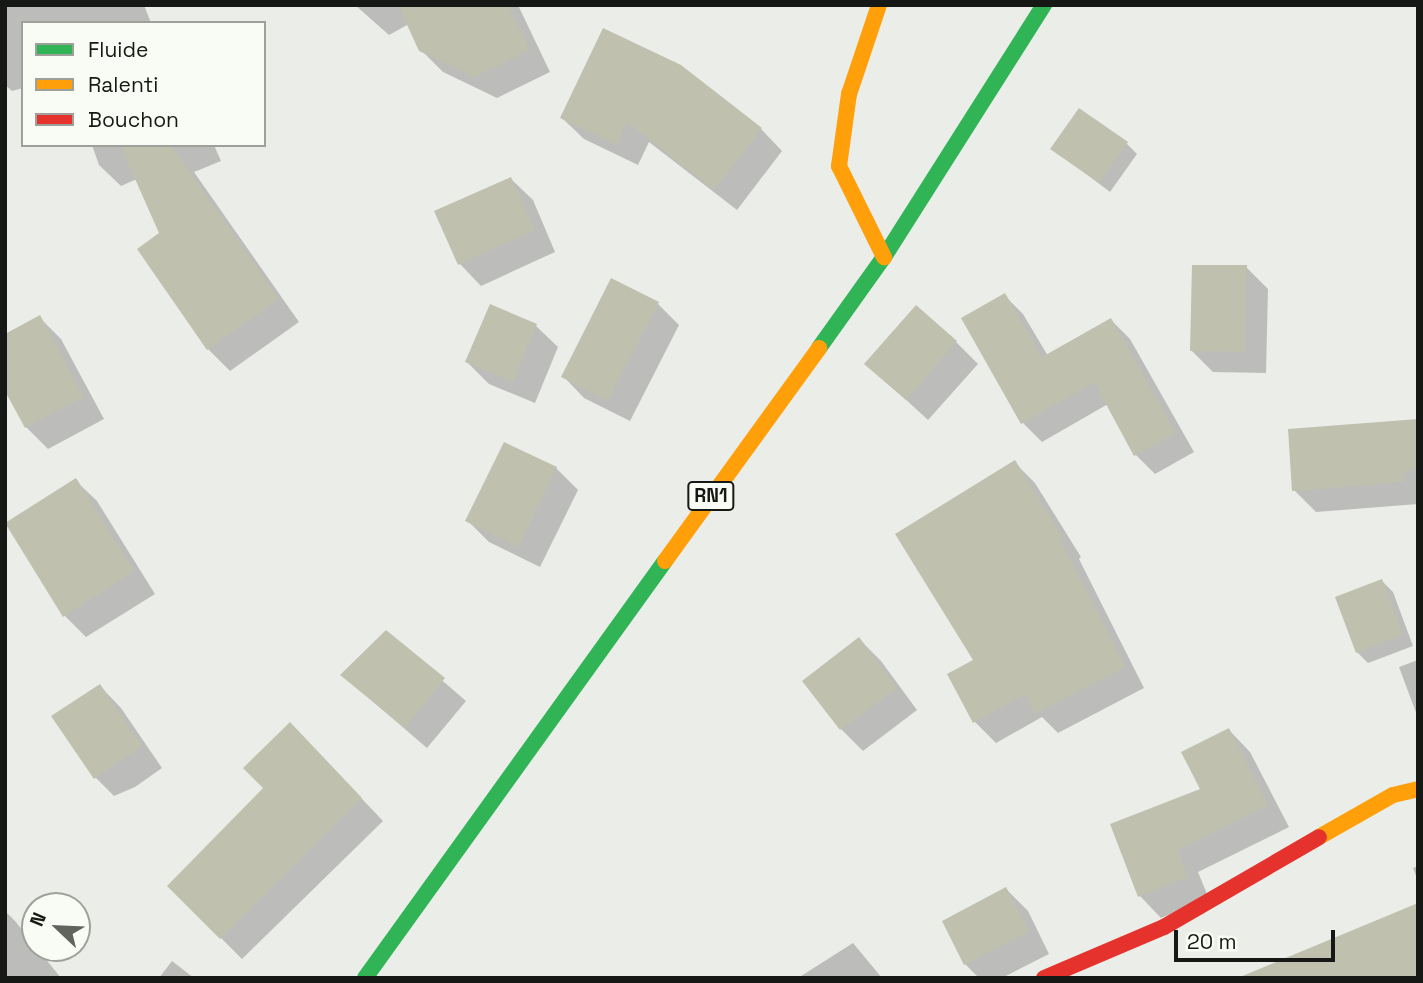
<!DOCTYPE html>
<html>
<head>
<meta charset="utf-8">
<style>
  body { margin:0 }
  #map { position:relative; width:1423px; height:983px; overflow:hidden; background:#ebede9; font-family:"Space Grotesk",sans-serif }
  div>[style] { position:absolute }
  .shadow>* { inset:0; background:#0003 }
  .building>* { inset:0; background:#c0c0af }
  .fast>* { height:16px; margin:-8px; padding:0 8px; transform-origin:8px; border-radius:8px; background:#30b455 }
  .slow>* { height:16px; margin:-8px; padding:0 8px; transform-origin:8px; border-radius:8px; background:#ff9f0a }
  .jam>* { height:16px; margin:-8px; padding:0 8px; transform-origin:8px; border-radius:8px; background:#e5322d }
  span { translate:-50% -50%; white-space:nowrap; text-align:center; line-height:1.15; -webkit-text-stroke:5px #f8fcf4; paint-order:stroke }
  .shield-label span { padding:2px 5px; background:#f8fcf4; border:2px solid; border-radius:5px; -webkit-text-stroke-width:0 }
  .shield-label { font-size:19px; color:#161815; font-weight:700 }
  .frame { position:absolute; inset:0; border:7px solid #161815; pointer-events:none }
  .legend { position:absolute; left:21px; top:21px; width:245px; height:126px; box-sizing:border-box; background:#f8fcf4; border:2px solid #9ea19b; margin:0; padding:9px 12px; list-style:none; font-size:21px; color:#161815 }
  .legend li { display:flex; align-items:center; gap:14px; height:35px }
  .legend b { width:35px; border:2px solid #9ea19b }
  .north { position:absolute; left:21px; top:892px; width:70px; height:70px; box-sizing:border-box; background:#f8fcf4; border:2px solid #9ea19b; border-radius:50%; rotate:293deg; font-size:19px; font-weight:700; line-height:28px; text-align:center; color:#161815 }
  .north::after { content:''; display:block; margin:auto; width:24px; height:32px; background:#61635f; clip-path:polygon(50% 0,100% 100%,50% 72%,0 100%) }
  .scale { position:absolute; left:1174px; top:930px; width:161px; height:32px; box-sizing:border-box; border:4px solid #161815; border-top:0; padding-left:9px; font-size:21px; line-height:24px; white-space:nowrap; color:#161815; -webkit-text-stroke:5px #f8fcf4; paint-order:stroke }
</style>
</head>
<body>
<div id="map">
  <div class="shadow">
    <div style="clip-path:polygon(5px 5px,144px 5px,151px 23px,23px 23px,23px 88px,12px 91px,5px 85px)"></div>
    <div style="clip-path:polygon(355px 5px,518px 5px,550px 72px,497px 98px,443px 72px,421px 50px,409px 24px,389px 35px)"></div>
    <div style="clip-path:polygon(562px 118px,761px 129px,782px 151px,737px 210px,649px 142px,638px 165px,584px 139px)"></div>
    <div style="clip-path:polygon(1126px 143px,1137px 154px,1110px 192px,1053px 149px)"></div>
    <div style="clip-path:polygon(92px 145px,214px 145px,221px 161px,194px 172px,299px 322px,230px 371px,208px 349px,139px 249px,162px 234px,137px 179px,121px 186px,99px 165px)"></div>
    <div style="clip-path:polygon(511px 179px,533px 200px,555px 252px,481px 286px,460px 264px,436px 211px)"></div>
    <div style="clip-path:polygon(1246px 267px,1268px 289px,1266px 373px,1213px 372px,1192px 351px)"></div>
    <div style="clip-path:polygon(1004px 295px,1023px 314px,1048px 356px,1111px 320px,1130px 339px,1194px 452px,1155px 474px,1136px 455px,1108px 404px,1042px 442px,1023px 423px)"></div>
    <div style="clip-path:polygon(658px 304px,679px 325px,630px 421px,584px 398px,563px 376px)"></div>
    <div style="clip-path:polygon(491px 306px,536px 326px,558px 347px,535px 403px,489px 384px,467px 362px)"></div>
    <div style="clip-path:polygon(40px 318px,61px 339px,104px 419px,48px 449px,26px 427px)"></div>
    <div style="clip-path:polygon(956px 342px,978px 364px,928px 420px,867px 364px)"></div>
    <div style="clip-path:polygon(1418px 440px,1418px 504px,1316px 512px,1294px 490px)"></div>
    <div style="clip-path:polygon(1014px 462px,1035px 483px,1081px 557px,1079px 559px,1144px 688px,1058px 733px,1042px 717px,996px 743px,975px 722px,949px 675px,975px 661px)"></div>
    <div style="clip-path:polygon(556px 468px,578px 490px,540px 567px,489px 542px,468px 521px)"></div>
    <div style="clip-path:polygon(75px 480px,97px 501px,155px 594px,86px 637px,64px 615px)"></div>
    <div style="clip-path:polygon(1382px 581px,1393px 592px,1413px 646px,1368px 663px,1357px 652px)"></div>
    <div style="clip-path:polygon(386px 632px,466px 701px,427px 748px,342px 675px)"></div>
    <div style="clip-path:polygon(859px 639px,881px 661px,917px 710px,863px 751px,841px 729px,805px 681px)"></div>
    <div style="clip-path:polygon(1418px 660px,1418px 718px,1399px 667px)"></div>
    <div style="clip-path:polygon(100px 686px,121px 708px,162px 768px,135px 787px,114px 796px,92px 774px)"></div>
    <div style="clip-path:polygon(1229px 730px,1250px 752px,1289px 827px,1198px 872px,1209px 899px,1161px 918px,1140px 896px,1202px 790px)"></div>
    <div style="clip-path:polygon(312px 746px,383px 821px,242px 959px,169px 886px)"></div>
    <div style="clip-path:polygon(1418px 866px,1418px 881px,1413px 868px)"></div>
    <div style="clip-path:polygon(1006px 889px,1028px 911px,1049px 954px,1002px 978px,979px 978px,965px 964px)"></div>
    <div style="clip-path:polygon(5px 911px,15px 921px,61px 978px,5px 978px)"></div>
    <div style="clip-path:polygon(853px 943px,882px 978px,798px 978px)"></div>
    <div style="clip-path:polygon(172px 961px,194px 978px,159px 978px)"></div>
  </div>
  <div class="building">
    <div style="clip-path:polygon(398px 5px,508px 5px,530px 50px,474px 77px,419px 51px)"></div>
    <div style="clip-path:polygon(603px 28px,681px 65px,762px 128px,714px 190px,627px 122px,617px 145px,560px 118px)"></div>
    <div style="clip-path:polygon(1079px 108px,1128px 142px,1099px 183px,1050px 149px)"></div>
    <div style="clip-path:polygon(120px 145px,171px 145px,279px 299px,207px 350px,137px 249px,159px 233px)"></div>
    <div style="clip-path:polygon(511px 177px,535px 230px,458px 265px,434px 211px)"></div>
    <div style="clip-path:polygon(1192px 265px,1247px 265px,1245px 352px,1190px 351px)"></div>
    <div style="clip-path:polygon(611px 278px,659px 302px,608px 401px,561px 377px)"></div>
    <div style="clip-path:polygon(1005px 293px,1042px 357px,1111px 318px,1176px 433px,1134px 456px,1094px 382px,1021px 424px,961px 318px)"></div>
    <div style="clip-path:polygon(490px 304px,537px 324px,513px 382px,465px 362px)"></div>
    <div style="clip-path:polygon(916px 305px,957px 341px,906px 400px,864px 364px)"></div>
    <div style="clip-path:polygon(40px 315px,84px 397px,25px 428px,5px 391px,5px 334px)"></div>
    <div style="clip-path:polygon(1418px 419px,1418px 467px,1404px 472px,1405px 482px,1292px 491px,1288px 429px)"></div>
    <div style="clip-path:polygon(504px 442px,557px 467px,518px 547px,465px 521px)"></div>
    <div style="clip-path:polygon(1015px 460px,1062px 536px,1059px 537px,1125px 667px,1035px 714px,1026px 694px,973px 723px,947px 674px,973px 660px,895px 534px)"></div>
    <div style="clip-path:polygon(76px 478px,134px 571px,63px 617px,5px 523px)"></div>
    <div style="clip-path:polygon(1382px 579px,1403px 635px,1356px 653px,1335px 597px)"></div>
    <div style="clip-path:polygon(386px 630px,445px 678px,405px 728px,340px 675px)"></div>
    <div style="clip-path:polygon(859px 637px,897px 688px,840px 730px,802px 681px)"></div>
    <div style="clip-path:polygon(100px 684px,142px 746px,94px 779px,51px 716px)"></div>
    <div style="clip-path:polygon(290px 722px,362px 798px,220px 939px,167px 886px,263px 788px,243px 768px)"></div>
    <div style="clip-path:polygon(1229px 728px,1268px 805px,1178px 850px,1188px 877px,1138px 897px,1110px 824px,1200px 789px,1181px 752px)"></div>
    <div style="clip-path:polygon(1006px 887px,1029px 932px,964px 965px,942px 921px)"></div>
    <div style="clip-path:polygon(1418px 903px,1418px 978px,1240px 978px,1240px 977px)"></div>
  </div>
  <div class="fast">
    <div style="left:819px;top:348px;width:112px;rotate:-54.5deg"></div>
    <div style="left:884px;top:257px;width:299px;rotate:-57.6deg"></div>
    <div style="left:365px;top:978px;width:514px;rotate:-54.27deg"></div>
  </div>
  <div class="slow">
    <div style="left:879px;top:5px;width:94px;rotate:108.6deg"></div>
    <div style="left:849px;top:94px;width:73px;rotate:97.9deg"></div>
    <div style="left:839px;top:166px;width:102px;rotate:63.7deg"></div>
    <div style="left:665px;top:561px;width:263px;rotate:-54.1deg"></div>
    <div style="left:1319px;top:837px;width:85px;rotate:-29.6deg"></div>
    <div style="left:1393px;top:795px;width:26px;rotate:-13deg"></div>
  </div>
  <div class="jam">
    <div style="left:1044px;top:978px;width:130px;rotate:-23deg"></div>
    <div style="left:1164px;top:927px;width:179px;rotate:-30.1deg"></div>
  </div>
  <div class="shield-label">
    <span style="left:711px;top:496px">RN1</span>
  </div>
  <div class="frame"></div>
  <ul class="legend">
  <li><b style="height:9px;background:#30b455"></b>Fluide</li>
  <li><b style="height:9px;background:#ff9f0a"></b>Ralenti</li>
  <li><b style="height:9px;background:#e5322d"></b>Bouchon</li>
  </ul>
  <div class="north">N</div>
  <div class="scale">20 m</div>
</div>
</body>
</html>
